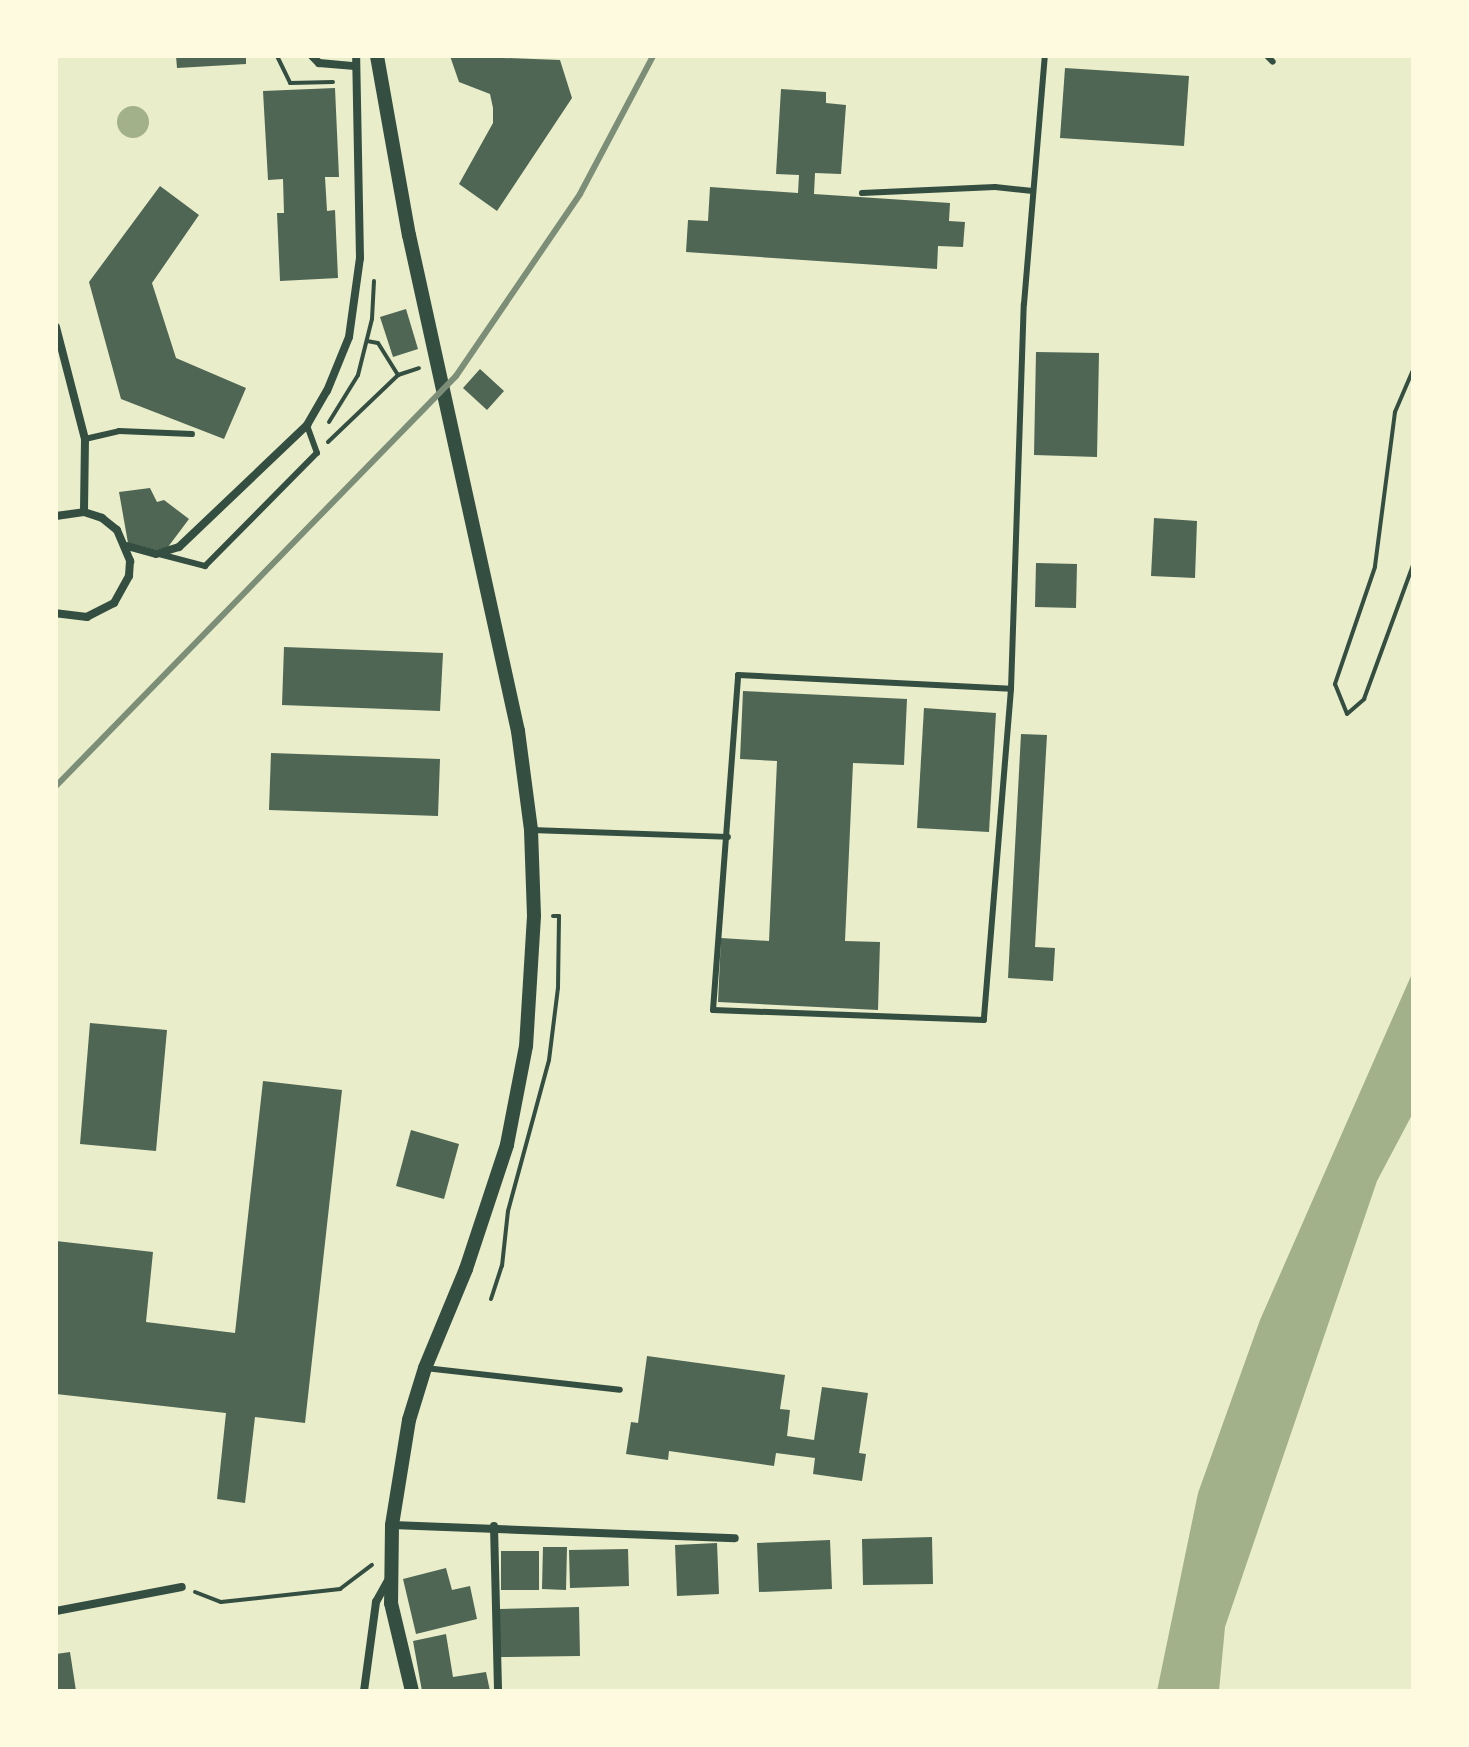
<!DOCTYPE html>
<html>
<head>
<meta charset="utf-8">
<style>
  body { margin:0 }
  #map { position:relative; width:1469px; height:1747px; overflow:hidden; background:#e9edc9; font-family:Lato,sans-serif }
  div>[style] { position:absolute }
  .water>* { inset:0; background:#a3b18a }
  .round { border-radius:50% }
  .building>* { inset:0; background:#4f6655 }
  .path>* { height:4px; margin:-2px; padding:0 2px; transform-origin:2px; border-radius:2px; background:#344e41 }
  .service>* { height:6px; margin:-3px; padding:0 3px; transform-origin:3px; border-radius:3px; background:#344e41 }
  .minor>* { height:8px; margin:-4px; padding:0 4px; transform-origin:4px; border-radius:4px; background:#344e41 }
  .tertiary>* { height:14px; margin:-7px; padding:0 7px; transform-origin:7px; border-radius:7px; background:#344e41 }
  .rail>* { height:6px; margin:-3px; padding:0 3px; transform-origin:3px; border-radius:3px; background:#7c8e77 }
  span { translate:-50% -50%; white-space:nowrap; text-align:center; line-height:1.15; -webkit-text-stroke:8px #fefae0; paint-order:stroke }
  .frame { position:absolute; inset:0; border:58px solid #fefae0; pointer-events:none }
</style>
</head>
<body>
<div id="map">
  <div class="water">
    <div class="round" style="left:117px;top:106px;width:32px;height:32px"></div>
    <div style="clip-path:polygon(1413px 766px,1413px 1113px,1377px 1181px,1225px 1627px,1219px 1691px,1157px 1691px,1198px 1493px,1260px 1320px,1411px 976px)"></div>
  </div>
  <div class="building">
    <div style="clip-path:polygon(176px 56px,246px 56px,246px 64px,177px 68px)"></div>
    <div style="clip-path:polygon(450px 56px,560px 60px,572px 98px,497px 211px,459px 184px,493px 123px,493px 108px,490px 94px,459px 82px)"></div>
    <div style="clip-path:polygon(1065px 68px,1189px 76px,1184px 146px,1060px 138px)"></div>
    <div style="clip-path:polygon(335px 88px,339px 177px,325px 177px,327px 211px,335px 210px,338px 278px,280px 281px,277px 213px,284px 213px,283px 179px,268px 180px,263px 91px)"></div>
    <div style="clip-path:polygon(781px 89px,826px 92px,826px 103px,846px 105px,841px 174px,815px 173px,814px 194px,950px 203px,949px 221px,965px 222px,963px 247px,938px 246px,937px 269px,686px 252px,688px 220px,708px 221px,710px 187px,798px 193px,799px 175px,776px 174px)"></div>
    <div style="clip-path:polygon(160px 186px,199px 215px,152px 283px,176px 358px,246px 388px,224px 439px,121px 399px,89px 282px)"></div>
    <div style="clip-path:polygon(406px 309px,418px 349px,393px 357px,380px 317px)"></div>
    <div style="clip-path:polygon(1036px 352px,1099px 353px,1097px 457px,1034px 455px)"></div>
    <div style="clip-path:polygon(480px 369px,504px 391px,487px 410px,463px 388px)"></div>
    <div style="clip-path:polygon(150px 488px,157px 502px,164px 500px,189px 519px,168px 547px,156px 550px,128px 543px,119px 492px)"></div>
    <div style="clip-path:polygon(1154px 518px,1197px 521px,1195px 578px,1151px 576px)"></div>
    <div style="clip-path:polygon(1036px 563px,1077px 564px,1076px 608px,1035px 607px)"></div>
    <div style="clip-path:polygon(284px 647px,443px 653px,440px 711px,282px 705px)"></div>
    <div style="clip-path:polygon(743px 691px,907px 699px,904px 765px,853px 763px,845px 941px,880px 942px,878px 1010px,718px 1002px,721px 938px,769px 941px,777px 761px,740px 759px)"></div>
    <div style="clip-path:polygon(924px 708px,996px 713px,989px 832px,917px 828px)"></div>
    <div style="clip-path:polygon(1021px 734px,1047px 735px,1035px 947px,1055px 948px,1053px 981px,1008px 978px)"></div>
    <div style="clip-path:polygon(271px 753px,440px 759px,438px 816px,269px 810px)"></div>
    <div style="clip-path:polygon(90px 1023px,167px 1030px,156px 1151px,80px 1144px)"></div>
    <div style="clip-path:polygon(263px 1081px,342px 1090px,305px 1423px,255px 1417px,245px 1503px,217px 1499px,226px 1413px,56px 1394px,56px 1241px,153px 1252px,146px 1322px,235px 1333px)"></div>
    <div style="clip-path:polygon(411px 1130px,459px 1144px,444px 1199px,396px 1186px)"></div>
    <div style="clip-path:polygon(647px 1356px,785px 1375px,780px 1409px,790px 1410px,787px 1436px,814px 1440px,822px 1387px,868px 1393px,859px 1453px,866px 1454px,862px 1481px,813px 1474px,815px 1458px,776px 1453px,774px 1466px,669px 1451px,668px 1460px,626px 1454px,631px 1422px,638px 1423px)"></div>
    <div style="clip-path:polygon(932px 1537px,933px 1584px,863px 1585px,862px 1539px)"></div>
    <div style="clip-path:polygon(830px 1540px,832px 1589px,759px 1592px,757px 1543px)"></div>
    <div style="clip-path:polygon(717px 1543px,719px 1594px,677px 1596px,675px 1545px)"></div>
    <div style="clip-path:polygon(543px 1547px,567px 1547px,566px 1590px,542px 1589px)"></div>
    <div style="clip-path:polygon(628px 1549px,629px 1586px,570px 1588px,569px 1550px)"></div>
    <div style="clip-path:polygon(501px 1551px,539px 1551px,539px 1590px,501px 1590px)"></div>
    <div style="clip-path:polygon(446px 1568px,452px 1590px,470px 1586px,477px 1619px,416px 1634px,403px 1579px)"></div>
    <div style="clip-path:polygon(579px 1607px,580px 1656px,500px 1657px,499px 1609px)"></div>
    <div style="clip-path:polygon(446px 1634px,453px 1677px,486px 1672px,490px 1691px,422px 1691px,413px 1641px)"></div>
    <div style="clip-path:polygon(70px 1652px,76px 1691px,56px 1691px,56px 1654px)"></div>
  </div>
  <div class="path">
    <div style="left:277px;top:56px;width:30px;rotate:64deg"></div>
    <div style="left:290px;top:83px;width:43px;rotate:-1.3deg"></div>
    <div style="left:1413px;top:197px;width:34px;rotate:90deg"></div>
    <div style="left:367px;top:341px;width:11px;rotate:10deg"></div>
    <div style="left:378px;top:343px;width:38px;rotate:58deg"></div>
    <div style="left:1413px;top:370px;width:46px;rotate:113.2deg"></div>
    <div style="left:1395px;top:412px;width:156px;rotate:97.4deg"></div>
    <div style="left:1375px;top:567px;width:124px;rotate:108.9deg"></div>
    <div style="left:1335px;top:684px;width:32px;rotate:68deg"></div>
    <div style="left:1347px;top:714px;width:23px;rotate:-41deg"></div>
    <div style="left:1364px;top:699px;width:143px;rotate:-69.9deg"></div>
    <div style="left:329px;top:422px;width:55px;rotate:-58.3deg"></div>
    <div style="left:358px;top:375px;width:58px;rotate:-76deg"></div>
    <div style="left:372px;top:319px;width:38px;rotate:-87deg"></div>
    <div style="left:328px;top:442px;width:97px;rotate:-43.7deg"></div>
    <div style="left:398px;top:375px;width:22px;rotate:-18deg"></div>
    <div style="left:491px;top:1299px;width:35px;rotate:-72deg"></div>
    <div style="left:502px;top:1266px;width:55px;rotate:-83.8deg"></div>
    <div style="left:508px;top:1211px;width:156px;rotate:-74.8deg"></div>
    <div style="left:549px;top:1060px;width:73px;rotate:-82.9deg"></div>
    <div style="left:558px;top:988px;width:72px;rotate:-89.2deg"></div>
    <div style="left:559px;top:916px;width:6px;rotate:180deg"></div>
    <div style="left:195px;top:1592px;width:28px;rotate:21deg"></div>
    <div style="left:221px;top:1602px;width:120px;rotate:-6.2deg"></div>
    <div style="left:340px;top:1589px;width:40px;rotate:-37deg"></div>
  </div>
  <div class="service">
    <div style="left:1267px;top:56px;width:8px;rotate:45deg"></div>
    <div style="left:862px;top:193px;width:133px;rotate:-2.6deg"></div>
    <div style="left:995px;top:187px;width:38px;rotate:6deg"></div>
    <div style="left:85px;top:439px;width:35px;rotate:-13deg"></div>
    <div style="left:119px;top:431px;width:73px;rotate:2.4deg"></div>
    <div style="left:159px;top:554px;width:48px;rotate:14.6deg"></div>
    <div style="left:205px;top:566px;width:159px;rotate:-45.3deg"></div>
    <div style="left:317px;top:453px;width:30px;rotate:-110deg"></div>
    <div style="left:1011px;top:689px;width:332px;rotate:94.7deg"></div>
    <div style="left:984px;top:1020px;width:271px;rotate:-177.9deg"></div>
    <div style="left:713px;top:1010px;width:336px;rotate:-85.7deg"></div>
    <div style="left:738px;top:675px;width:273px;rotate:2.9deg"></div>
    <div style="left:1011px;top:689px;width:385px;rotate:-88.1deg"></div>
    <div style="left:1024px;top:304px;width:249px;rotate:-85.2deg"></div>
    <div style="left:531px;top:830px;width:197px;rotate:2deg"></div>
    <div style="left:425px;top:1368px;width:196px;rotate:6.4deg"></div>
  </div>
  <div class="minor">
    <div style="left:312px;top:56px;width:10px;rotate:45deg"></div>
    <div style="left:319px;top:63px;width:33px;rotate:5deg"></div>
    <div style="left:56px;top:327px;width:116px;rotate:75.5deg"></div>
    <div style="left:85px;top:439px;width:73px;rotate:90.8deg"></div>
    <div style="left:56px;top:516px;width:28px;rotate:-8deg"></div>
    <div style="left:84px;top:512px;width:19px;rotate:18deg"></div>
    <div style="left:102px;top:518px;width:19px;rotate:39deg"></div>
    <div style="left:117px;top:530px;width:34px;rotate:67deg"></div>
    <div style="left:130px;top:561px;width:15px;rotate:94deg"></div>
    <div style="left:129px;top:576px;width:31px;rotate:119deg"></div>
    <div style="left:114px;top:603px;width:30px;rotate:153deg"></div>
    <div style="left:87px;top:617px;width:31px;rotate:-173deg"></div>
    <div style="left:127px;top:546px;width:30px;rotate:15deg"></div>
    <div style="left:156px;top:554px;width:24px;rotate:-17deg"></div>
    <div style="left:179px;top:547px;width:177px;rotate:-43.6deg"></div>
    <div style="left:307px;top:425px;width:39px;rotate:-60deg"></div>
    <div style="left:327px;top:391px;width:58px;rotate:-67.8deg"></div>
    <div style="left:349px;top:337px;width:80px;rotate:-82.1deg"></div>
    <div style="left:360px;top:258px;width:202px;rotate:-91.1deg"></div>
    <div style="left:392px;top:1525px;width:343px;rotate:2.2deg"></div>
    <div style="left:494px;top:1526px;width:165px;rotate:88.6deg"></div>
    <div style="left:56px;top:1611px;width:128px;rotate:-10.8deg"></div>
    <div style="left:364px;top:1691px;width:90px;rotate:-82.3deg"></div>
    <div style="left:376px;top:1602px;width:25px;rotate:-61deg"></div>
  </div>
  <div class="tertiary">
    <div style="left:377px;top:56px;width:182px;rotate:79.9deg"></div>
    <div style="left:409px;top:235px;width:508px;rotate:77.61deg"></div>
    <div style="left:518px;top:731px;width:100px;rotate:82.5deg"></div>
    <div style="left:531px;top:830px;width:86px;rotate:88deg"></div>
    <div style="left:534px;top:916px;width:130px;rotate:93.5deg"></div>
    <div style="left:526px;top:1046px;width:101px;rotate:100.9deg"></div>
    <div style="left:507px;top:1145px;width:131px;rotate:108.3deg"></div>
    <div style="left:466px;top:1269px;width:107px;rotate:112.5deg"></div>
    <div style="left:425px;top:1368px;width:54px;rotate:107.1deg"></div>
    <div style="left:409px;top:1420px;width:106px;rotate:99.2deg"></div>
    <div style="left:392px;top:1525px;width:78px;rotate:90.7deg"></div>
    <div style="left:391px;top:1603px;width:90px;rotate:76.6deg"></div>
  </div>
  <div class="rail">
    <div style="left:56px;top:786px;width:573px;rotate:-45.71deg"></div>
    <div style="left:456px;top:376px;width:220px;rotate:-55.7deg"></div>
    <div style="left:580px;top:194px;width:156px;rotate:-62.1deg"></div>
  </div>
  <div class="frame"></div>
</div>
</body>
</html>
